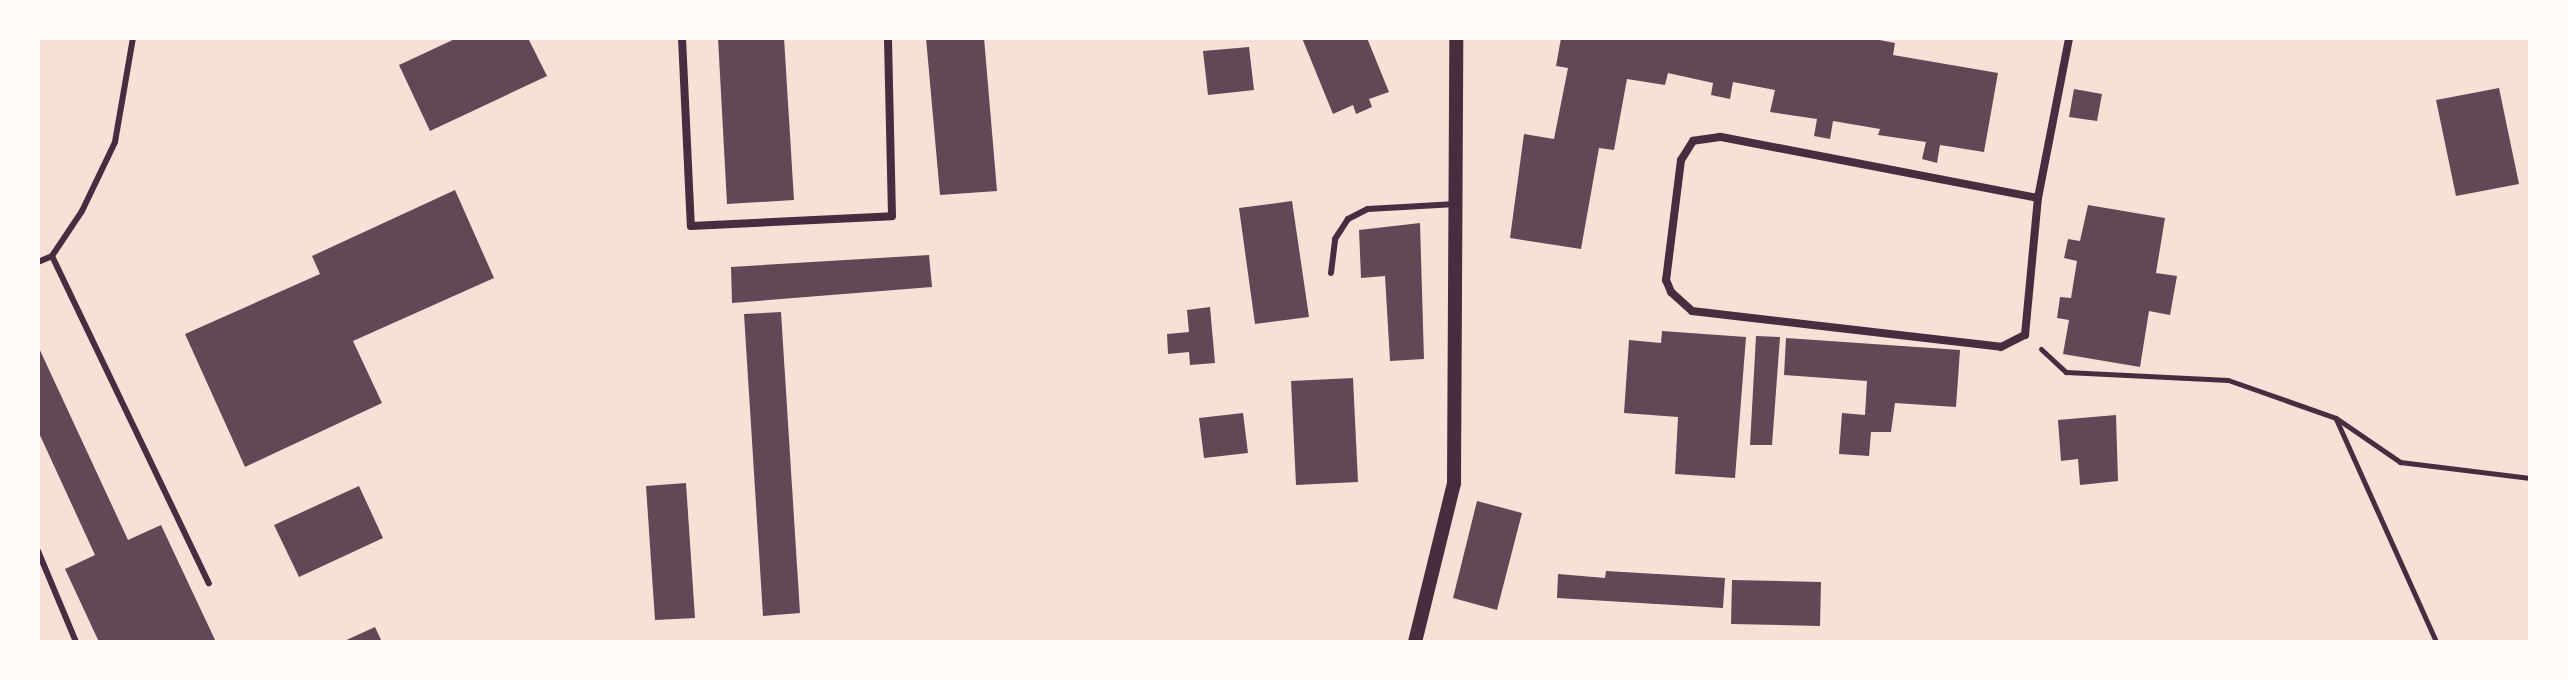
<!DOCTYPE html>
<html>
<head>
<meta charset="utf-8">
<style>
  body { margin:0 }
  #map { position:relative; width:2568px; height:680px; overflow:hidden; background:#f7e1d7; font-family:"Asap Condensed",sans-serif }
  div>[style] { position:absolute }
  .building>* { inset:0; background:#644757 }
  .path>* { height:5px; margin:-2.5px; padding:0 2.5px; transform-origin:2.5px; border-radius:2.5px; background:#4a2c40 }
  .service>* { height:6px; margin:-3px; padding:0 3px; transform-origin:3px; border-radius:3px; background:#4a2c40 }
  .minor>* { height:8px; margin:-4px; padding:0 4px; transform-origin:4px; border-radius:4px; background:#4a2c40 }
  .tertiary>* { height:14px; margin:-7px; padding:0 7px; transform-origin:7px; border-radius:7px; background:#4a2c40 }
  span { translate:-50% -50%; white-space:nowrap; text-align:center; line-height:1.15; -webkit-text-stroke:6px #fffaf5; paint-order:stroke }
  .frame { position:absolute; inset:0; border:40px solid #fffaf5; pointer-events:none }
</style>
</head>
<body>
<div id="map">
  <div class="building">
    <div style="clip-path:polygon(457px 38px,528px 38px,547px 76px,430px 131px,399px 65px)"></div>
    <div style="clip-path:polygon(718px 38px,784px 38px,794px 200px,727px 204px)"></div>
    <div style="clip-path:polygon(926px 38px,984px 38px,997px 191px,940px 195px)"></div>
    <div style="clip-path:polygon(1302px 38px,1367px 38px,1389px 92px,1369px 99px,1372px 107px,1356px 114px,1353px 105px,1333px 114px)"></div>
    <div style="clip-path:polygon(1561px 38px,1869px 38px,1895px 43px,1893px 55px,1998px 73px,1984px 152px,1940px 145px,1937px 163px,1922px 159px,1926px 142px,1878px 135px,1880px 129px,1833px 121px,1830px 139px,1814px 136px,1817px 119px,1770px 112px,1775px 90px,1733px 82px,1730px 99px,1711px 95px,1713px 83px,1668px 73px,1665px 85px,1627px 79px,1614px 150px,1599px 148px,1581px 249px,1510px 238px,1524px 134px,1554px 139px,1568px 68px,1556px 66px)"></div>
    <div style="clip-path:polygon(1249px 47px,1254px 90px,1208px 95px,1203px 51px)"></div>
    <div style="clip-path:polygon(2499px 88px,2519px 184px,2456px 196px,2436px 100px)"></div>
    <div style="clip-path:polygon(2074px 89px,2102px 94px,2097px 121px,2069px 117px)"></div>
    <div style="clip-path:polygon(455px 190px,494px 278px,353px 341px,382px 403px,245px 467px,185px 334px,320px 274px,312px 256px)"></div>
    <div style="clip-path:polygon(1292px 201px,1309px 317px,1255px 324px,1239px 208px)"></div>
    <div style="clip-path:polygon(2088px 205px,2165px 218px,2156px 273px,2177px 276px,2170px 315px,2149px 311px,2140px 367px,2063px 354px,2069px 320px,2057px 318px,2060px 297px,2071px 298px,2077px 261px,2064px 258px,2068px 239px,2080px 241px)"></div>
    <div style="clip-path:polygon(1420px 223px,1424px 359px,1390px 361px,1385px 276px,1361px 278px,1359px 230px)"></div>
    <div style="clip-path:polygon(929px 255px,932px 287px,732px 303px,731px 267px)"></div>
    <div style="clip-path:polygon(1210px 307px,1215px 363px,1190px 365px,1189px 352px,1168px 354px,1167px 334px,1189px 332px,1187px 310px)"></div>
    <div style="clip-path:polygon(781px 312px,800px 613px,763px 616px,744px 314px)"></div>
    <div style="clip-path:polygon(1662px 331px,1746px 337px,1735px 478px,1675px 474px,1678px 417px,1624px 413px,1629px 340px,1661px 343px)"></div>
    <div style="clip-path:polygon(1756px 336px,1780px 337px,1772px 445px,1750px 445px)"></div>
    <div style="clip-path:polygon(1786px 338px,1960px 350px,1956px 407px,1895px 403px,1891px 432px,1871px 432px,1869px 456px,1839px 454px,1842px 413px,1865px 415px,1867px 381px,1784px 375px)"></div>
    <div style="clip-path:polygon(38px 346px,128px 540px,161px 525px,216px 642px,99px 642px,65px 569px,95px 555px,38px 431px)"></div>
    <div style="clip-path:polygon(1353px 378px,1358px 482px,1296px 485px,1291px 381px)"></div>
    <div style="clip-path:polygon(1243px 413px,1248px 453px,1204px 458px,1199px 418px)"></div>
    <div style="clip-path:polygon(2116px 415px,2118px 481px,2080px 485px,2078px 459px,2061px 461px,2058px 420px)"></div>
    <div style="clip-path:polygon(686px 483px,695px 618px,655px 620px,646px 486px)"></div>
    <div style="clip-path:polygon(359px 486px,383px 538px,299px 577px,274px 525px)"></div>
    <div style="clip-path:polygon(1477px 501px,1522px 513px,1497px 610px,1453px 598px)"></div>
    <div style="clip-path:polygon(1606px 571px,1725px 578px,1723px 608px,1557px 598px,1558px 574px,1605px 578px)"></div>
    <div style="clip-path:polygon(1732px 580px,1821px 582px,1820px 626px,1731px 624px)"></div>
    <div style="clip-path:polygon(375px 627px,382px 642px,342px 642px)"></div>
  </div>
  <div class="path">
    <div style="left:2041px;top:349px;width:34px;rotate:43deg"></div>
    <div style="left:2066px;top:372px;width:162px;rotate:2.8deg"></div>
    <div style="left:2228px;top:380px;width:114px;rotate:19.4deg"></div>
    <div style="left:2336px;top:418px;width:78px;rotate:34.5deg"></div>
    <div style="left:2400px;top:462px;width:131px;rotate:7deg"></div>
    <div style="left:2336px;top:419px;width:244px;rotate:65.8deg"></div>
  </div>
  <div class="service">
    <div style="left:52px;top:256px;width:363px;rotate:64.4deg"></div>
    <div style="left:38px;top:262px;width:15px;rotate:-23deg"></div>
    <div style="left:52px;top:256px;width:54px;rotate:-56.3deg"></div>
    <div style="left:82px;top:211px;width:76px;rotate:-64.4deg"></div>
    <div style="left:115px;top:142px;width:106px;rotate:-80.2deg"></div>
    <div style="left:1331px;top:273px;width:34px;rotate:-83deg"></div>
    <div style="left:1335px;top:239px;width:24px;rotate:-57deg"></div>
    <div style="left:1348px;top:219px;width:22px;rotate:-27deg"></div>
    <div style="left:1368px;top:209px;width:88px;rotate:-3.3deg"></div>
    <div style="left:38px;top:551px;width:99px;rotate:67.3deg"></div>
  </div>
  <div class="minor">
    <div style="left:682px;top:38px;width:188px;rotate:87.3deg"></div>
    <div style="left:691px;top:226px;width:201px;rotate:-2.8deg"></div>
    <div style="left:892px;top:216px;width:178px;rotate:-91.3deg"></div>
    <div style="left:2038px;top:198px;width:324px;rotate:-169.1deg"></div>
    <div style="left:1720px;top:137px;width:27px;rotate:172deg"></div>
    <div style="left:1693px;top:141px;width:22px;rotate:122deg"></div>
    <div style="left:1681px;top:160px;width:121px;rotate:97.1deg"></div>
    <div style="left:1666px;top:280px;width:13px;rotate:67deg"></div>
    <div style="left:1671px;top:292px;width:28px;rotate:42deg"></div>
    <div style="left:1692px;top:311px;width:311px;rotate:6.6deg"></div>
    <div style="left:2001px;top:347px;width:27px;rotate:-27deg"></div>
    <div style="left:2025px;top:335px;width:138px;rotate:-84.6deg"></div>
    <div style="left:2038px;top:198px;width:163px;rotate:-79deg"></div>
  </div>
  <div class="tertiary">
    <div style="left:1415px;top:642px;width:164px;rotate:-76.2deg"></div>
    <div style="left:1454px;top:483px;width:445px;rotate:-89.7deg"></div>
  </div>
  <div class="frame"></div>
</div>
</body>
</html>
